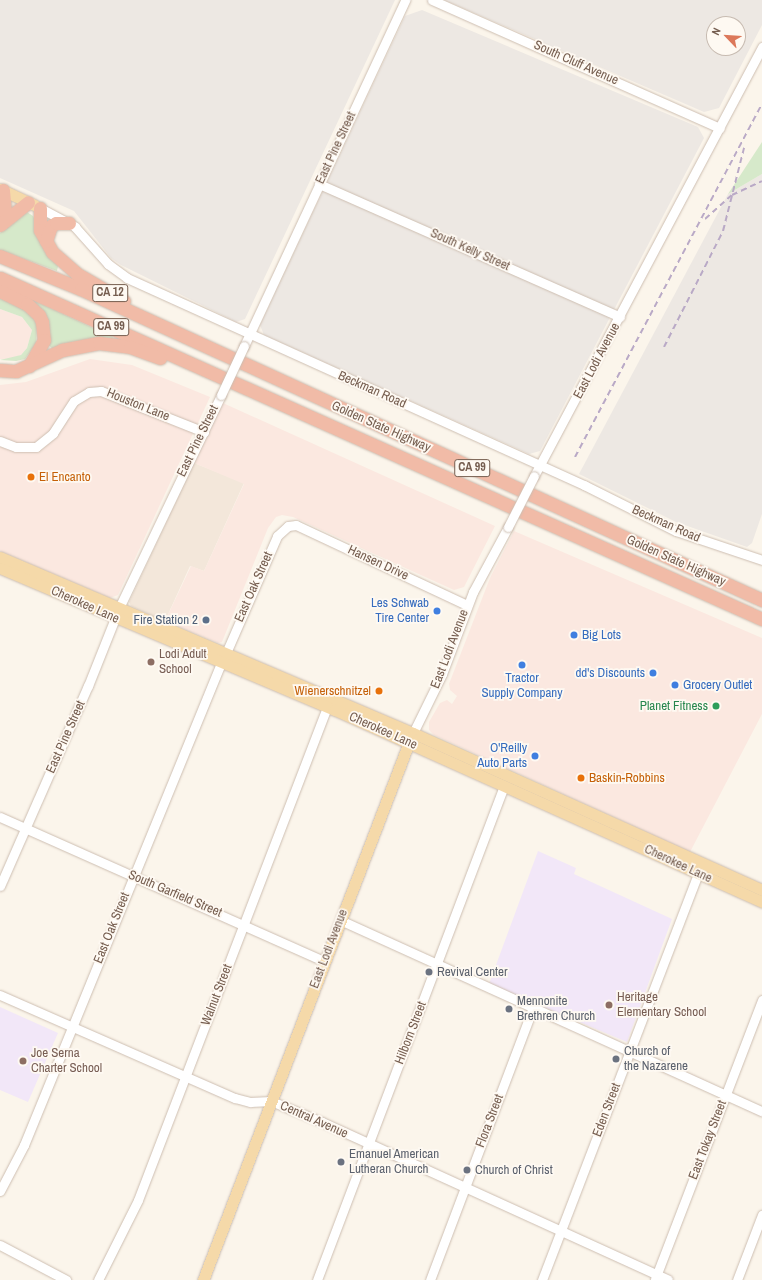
<!DOCTYPE html>
<html>
<head>
<meta charset="utf-8">
<style>
  body { margin:0 }
  #map { position:relative; width:762px; height:1280px; overflow:hidden; background:#fbf5eb; font-family:"Archivo Narrow",sans-serif }
  div>[style] { position:absolute }
  .residential>* { inset:0; background:#f3e7da }
  .commercial>* { inset:0; background:#fbe8e0 }
  .industrial>* { inset:0; background:#ede8e3 }
  .education>* { inset:0; background:#f2e7f8 }
  .green>* { inset:0; background:#d6e9ca }
  .roads { filter:drop-shadow(0 0 1px #cdbeb1) drop-shadow(0 0 1px #cdbeb1) }
  .minor>* { height:9px; margin:-4.5px; padding:0 4.5px; transform-origin:4.5px; border-radius:4.5px; background:#fff }
  .major>* { height:11px; margin:-5.5px; padding:0 5.5px; transform-origin:5.5px; border-radius:5.5px; background:#f5d9a9 }
  .highway>* { height:13px; margin:-6.5px; padding:0 6.5px; transform-origin:6.5px; border-radius:6.5px; background:#f1bba7 }
  .rail>* { height:2px; margin-top:-1px; transform-origin:0; background:repeating-linear-gradient(90deg,#b9a9c6 0 6px,transparent 0 10px) }
  .bridges { filter:drop-shadow(0 0 1px #cdbeb1) drop-shadow(0 0 1px #cdbeb1) }
  .minor-bridge>* { height:9px; margin:-4.5px; padding:0 4.5px; transform-origin:4.5px; border-radius:4.5px; background:#fff }
  .dots>* { width:11px; height:11px; translate:-50% -50%; box-sizing:border-box; border:2px solid #fef9f2; border-radius:50% }
  span { translate:-50% -50%; white-space:nowrap; text-align:center; line-height:1.15; -webkit-text-stroke:3.5px #fef9f2; paint-order:stroke }
  .shield-label span { padding:1px 3px; background:#fef9f2; border:1px solid; border-radius:3px; -webkit-text-stroke-width:0 }
  .shield-label { font-size:12px; color:#755d4f; font-weight:700 }
  .street-label { font-size:13px; color:#755d4f }
  .food-label { font-size:13px; color:#c56008 }
  .left { translate:0 -50%; text-align:left }
  .right { translate:-100% -50%; text-align:right }
  .shop-label { font-size:13px; color:#366cbe }
  .service-label { font-size:13px; color:#4e5e75 }
  .education-label { font-size:13px; color:#785e54 }
  .leisure-label { font-size:13px; color:#27864d }
  .worship-label { font-size:13px; color:#5b616d }
  .north { position:absolute; left:706px; top:16px; width:40px; height:40px; box-sizing:border-box; background:#fef9f2; border:1px solid #c7bbb1; border-radius:50%; rotate:295deg; font-size:11px; font-weight:700; line-height:16px; text-align:center; color:#755d4f }
  .north::after { content:''; display:block; margin:auto; width:14px; height:18px; background:#dc785a; clip-path:polygon(50% 0,100% 100%,50% 72%,0 100%) }
</style>
</head>
<body>
<div id="map">
  <div class="residential">
    <div style="clip-path:polygon(194px 463px,244px 483px,204px 571px,190px 566px,165px 621px,131px 606px,129px 602px)"></div>
  </div>
  <div class="commercial">
    <div style="clip-path:polygon(0 309px,22px 317px,32px 330px,27px 348px,21px 355px,10px 360px,0 359px)"></div>
    <div style="clip-path:polygon(90px 359px,132px 365px,210px 397px,118px 595px,110px 598px,0 551px,0 385px,26px 382px)"></div>
    <div style="clip-path:polygon(223px 403px,495px 526px,464px 587px,454px 590px,293px 517px,282px 515px,276px 517px,268px 528px,222px 642px,218px 643px,165px 621px,191px 566px,204px 571px,244px 484px,194px 463px)"></div>
    <div style="clip-path:polygon(514px 531px,762px 638px,762px 714px,690px 852px,434px 735px,429px 730px,429px 722px,440px 703px,447px 700px,452px 704px,457px 696px,450px 690px,449px 684px,490px 578px)"></div>
  </div>
  <div class="industrial">
    <div style="clip-path:polygon(0 0,395px 0,245px 319px,236px 322px,121px 265px,111px 258px,74px 211px,0 178px)"></div>
    <div style="clip-path:polygon(evenodd,444px 0,762px 0,762px 25px,719px 108px,704px 112px,444px 0,714px 24px,738px 24px,738px 48px,714px 48px,714px 24px)"></div>
    <div style="clip-path:polygon(422px 10px,698px 127px,704px 138px,540px 451px,529px 454px,264px 335px,260px 325px,405px 16px)"></div>
    <div style="clip-path:polygon(762px 174px,762px 514px,752px 543px,747px 547px,676px 522px,579px 474px,728px 194px)"></div>
  </div>
  <div class="education">
    <div style="clip-path:polygon(538px 851px,576px 868px,574px 874px,672px 919px,627px 1042px,489px 984px)"></div>
    <div style="clip-path:polygon(0 1007px,58px 1033px,28px 1102px,0 1090px)"></div>
  </div>
  <div class="green">
    <div style="clip-path:polygon(762px 142px,762px 174px,728px 194px)"></div>
    <div style="clip-path:polygon(27px 212px,33px 216px,58px 266px,57px 271px,0 250px,0 233px,21px 215px)"></div>
    <div style="clip-path:polygon(20px 294px,113px 337px,112px 341px,53px 349px,47px 344px,49px 337px)"></div>
    <div style="clip-path:polygon(0 298px,20px 307px,31px 314px,37px 324px,36px 344px,25px 359px,16px 361px,0 360px,21px 355px,27px 348px,32px 330px,22px 317px,0 309px)"></div>
  </div>
  <div class="roads">
    <div class="minor">
      <div style="left:432px;top:0;width:315px;rotate:24deg"></div>
      <div style="left:319px;top:184px;width:329px;rotate:23.8deg"></div>
      <div style="left:40px;top:208px;width:40px;rotate:28deg"></div>
      <div style="left:75px;top:227px;width:50px;rotate:48.3deg"></div>
      <div style="left:108px;top:264px;width:24px;rotate:36deg"></div>
      <div style="left:127px;top:278px;width:502px;rotate:24.37deg"></div>
      <div style="left:584px;top:485px;width:103px;rotate:26.6deg"></div>
      <div style="left:676px;top:531px;width:91px;rotate:18.6deg"></div>
      <div style="left:244px;top:346px;width:382px;rotate:-65deg"></div>
      <div style="left:0;top:441px;width:17px;rotate:21deg"></div>
      <div style="left:16px;top:447px;width:20px"></div>
      <div style="left:36px;top:447px;width:22px;rotate:-39deg"></div>
      <div style="left:53px;top:433px;width:38px;rotate:-57deg"></div>
      <div style="left:74px;top:401px;width:17px;rotate:-31deg"></div>
      <div style="left:89px;top:392px;width:12px;rotate:-5deg"></div>
      <div style="left:101px;top:391px;width:111px;rotate:21.7deg"></div>
      <div style="left:534px;top:476px;width:486px;rotate:-62deg"></div>
      <div style="left:226px;top:653px;width:128px;rotate:-66.4deg"></div>
      <div style="left:277px;top:536px;width:15px;rotate:-42deg"></div>
      <div style="left:288px;top:526px;width:8px;rotate:-7deg"></div>
      <div style="left:296px;top:525px;width:189px;rotate:25.1deg"></div>
      <div style="left:413px;top:733px;width:66px;rotate:-63.8deg"></div>
      <div style="left:442px;top:674px;width:88px;rotate:-69.3deg"></div>
      <div style="left:473px;top:592px;width:74px;rotate:-61.7deg"></div>
      <div style="left:0;top:817px;width:355px;rotate:24deg"></div>
      <div style="left:0;top:886px;width:219px;rotate:-66.3deg"></div>
      <div style="left:88px;top:686px;width:84px;rotate:-68.3deg"></div>
      <div style="left:119px;top:608px;width:236px;rotate:-64.4deg"></div>
      <div style="left:340px;top:920px;width:463px;rotate:24.4deg"></div>
      <div style="left:0;top:995px;width:257px;rotate:23.7deg"></div>
      <div style="left:235px;top:1098px;width:16px;rotate:15deg"></div>
      <div style="left:250px;top:1102px;width:21px;rotate:-3deg"></div>
      <div style="left:271px;top:1101px;width:55px;rotate:22.4deg"></div>
      <div style="left:322px;top:1122px;width:380px;rotate:24.5deg"></div>
      <div style="left:0;top:1191px;width:52px;rotate:-62.4deg"></div>
      <div style="left:24px;top:1145px;width:521px;rotate:-67.77deg"></div>
      <div style="left:0;top:1245px;width:75px;rotate:27.9deg"></div>
      <div style="left:655px;top:1279px;width:299px;rotate:-69deg"></div>
      <div style="left:98px;top:1280px;width:89px;rotate:-63.4deg"></div>
      <div style="left:138px;top:1200px;width:528px;rotate:-69.02deg"></div>
      <div style="left:317px;top:1280px;width:528px;rotate:-69.27deg"></div>
      <div style="left:430px;top:1280px;width:292px;rotate:-69.3deg"></div>
      <div style="left:542px;top:1280px;width:436px;rotate:-69deg"></div>
      <div style="left:737px;top:1280px;width:70px;rotate:-69deg"></div>
    </div>
    <div class="major">
      <div style="left:0;top:189px;width:38px;rotate:25deg"></div>
      <div style="left:0;top:557px;width:449px;rotate:23.1deg"></div>
      <div style="left:413px;top:733px;width:383px;rotate:24.2deg"></div>
      <div style="left:0;top:568px;width:364px;rotate:23deg"></div>
      <div style="left:335px;top:710px;width:468px;rotate:24.2deg"></div>
      <div style="left:203px;top:1280px;width:581px;rotate:-69.04deg"></div>
    </div>
    <div class="highway">
      <div style="left:40px;top:208px;width:22px;rotate:90deg"></div>
      <div style="left:40px;top:230px;width:25px;rotate:61deg"></div>
      <div style="left:52px;top:252px;width:33px;rotate:41deg"></div>
      <div style="left:77px;top:274px;width:54px;rotate:29.9deg"></div>
      <div style="left:0;top:224px;width:12px;rotate:-66deg"></div>
      <div style="left:5px;top:213px;width:23px;rotate:-95deg"></div>
      <div style="left:0;top:225px;width:36px;rotate:-39deg"></div>
      <div style="left:46px;top:241px;width:16px;rotate:-72deg"></div>
      <div style="left:51px;top:226px;width:6px;rotate:-31deg"></div>
      <div style="left:56px;top:223px;width:13px"></div>
      <div style="left:0;top:256px;width:87px;rotate:22.2deg"></div>
      <div style="left:81px;top:289px;width:749px;rotate:24.55deg"></div>
      <div style="left:0;top:278px;width:835px;rotate:24.11deg"></div>
      <div style="left:0;top:291px;width:30px;rotate:26deg"></div>
      <div style="left:27px;top:304px;width:16px;rotate:43deg"></div>
      <div style="left:39px;top:315px;width:8px;rotate:67deg"></div>
      <div style="left:42px;top:322px;width:18px;rotate:84deg"></div>
      <div style="left:44px;top:340px;width:30px;rotate:120deg"></div>
      <div style="left:0;top:370px;width:16px;rotate:4deg"></div>
      <div style="left:16px;top:371px;width:51px;rotate:-24.5deg"></div>
      <div style="left:62px;top:350px;width:38px;rotate:-11deg"></div>
      <div style="left:99px;top:343px;width:31px;rotate:7deg"></div>
      <div style="left:130px;top:347px;width:32px;rotate:20deg"></div>
    </div>
  </div>
  <div class="rail">
    <div style="left:705px;top:219px;width:36px;rotate:-42deg"></div>
    <div style="left:732px;top:195px;width:33px;rotate:-25deg"></div>
    <div style="left:664px;top:347px;width:130px;rotate:-63deg"></div>
    <div style="left:723px;top:231px;width:86px;rotate:-75.8deg"></div>
    <div style="left:575px;top:457px;width:399px;rotate:-62.1deg"></div>
  </div>
  <div class="bridges">
    <div class="minor-bridge">
      <div style="left:221px;top:395px;width:54px;rotate:-64.9deg"></div>
      <div style="left:508px;top:527px;width:57px;rotate:-63deg"></div>
    </div>
  </div>
  <div class="dots">
    <div style="left:31px;top:477px;background:#e8710a"></div>
    <div style="left:437px;top:611px;background:#3f7fe0"></div>
    <div style="left:206px;top:620px;background:#5c6f8a"></div>
    <div style="left:574px;top:635px;background:#3f7fe0"></div>
    <div style="left:151px;top:662px;background:#8d6e63"></div>
    <div style="left:522px;top:665px;background:#3f7fe0"></div>
    <div style="left:653px;top:673px;background:#3f7fe0"></div>
    <div style="left:675px;top:685px;background:#3f7fe0"></div>
    <div style="left:379px;top:691px;background:#e8710a"></div>
    <div style="left:716px;top:706px;background:#2e9e5b"></div>
    <div style="left:535px;top:756px;background:#3f7fe0"></div>
    <div style="left:581px;top:778px;background:#e8710a"></div>
    <div style="left:429px;top:972px;background:#6b7280"></div>
    <div style="left:609px;top:1005px;background:#8d6e63"></div>
    <div style="left:509px;top:1009px;background:#6b7280"></div>
    <div style="left:616px;top:1059px;background:#6b7280"></div>
    <div style="left:23px;top:1061px;background:#8d6e63"></div>
    <div style="left:341px;top:1162px;background:#6b7280"></div>
    <div style="left:467px;top:1170px;background:#6b7280"></div>
  </div>
  <div class="shield-label">
    <span style="left:110px;top:293px">CA 12</span>
    <span style="left:111px;top:327px">CA 99</span>
    <span style="left:472px;top:468px">CA 99</span>
  </div>
  <div class="street-label">
    <span style="left:576px;top:63px;rotate:24deg">South Cluff Avenue</span>
    <span style="left:336px;top:148px;rotate:-65deg">East Pine Street</span>
    <span style="left:470px;top:250px;rotate:24deg">South Kelly Street</span>
    <span style="left:597px;top:361px;rotate:-62deg">East Lodi Avenue</span>
    <span style="left:372px;top:390px;rotate:24deg">Beckman Road</span>
    <span style="left:138px;top:405px;rotate:22deg">Houston Lane</span>
    <span style="left:381px;top:427px;rotate:24deg">Golden State Highway</span>
    <span style="left:198px;top:441px;rotate:-64deg">East Pine Street</span>
    <span style="left:666px;top:524px;rotate:24deg">Beckman Road</span>
    <span style="left:676px;top:561px;rotate:24deg">Golden State Highway</span>
    <span style="left:378px;top:563px;rotate:25deg">Hansen Drive</span>
    <span style="left:254px;top:587px;rotate:-66deg">East Oak Street</span>
    <span style="left:85px;top:605px;rotate:24deg">Cherokee Lane</span>
    <span style="left:450px;top:649px;rotate:-69deg">East Lodi Avenue</span>
    <span style="left:383px;top:731px;rotate:24deg">Cherokee Lane</span>
    <span style="left:66px;top:737px;rotate:-66deg">East Pine Street</span>
    <span style="left:678px;top:864px;rotate:25deg">Cherokee Lane</span>
    <span style="left:175px;top:894px;rotate:23deg">South Garfield Street</span>
    <span style="left:112px;top:928px;rotate:-68deg">East Oak Street</span>
    <span style="left:329px;top:949px;rotate:-69deg">East Lodi Avenue</span>
    <span style="left:217px;top:995px;rotate:-69deg">Walnut Street</span>
    <span style="left:411px;top:1033px;rotate:-69deg">Hilborn Street</span>
    <span style="left:607px;top:1110px;rotate:-69deg">Eden Street</span>
    <span style="left:314px;top:1120px;rotate:24deg">Central Avenue</span>
    <span style="left:490px;top:1121px;rotate:-69deg">Flora Street</span>
    <span style="left:708px;top:1140px;rotate:-69deg">East Tokay Street</span>
  </div>
  <div class="food-label">
    <span class="left" style="left:39px;top:477px">El Encanto</span>
    <span class="right" style="left:371px;top:691px">Wienerschnitzel</span>
    <span class="left" style="left:589px;top:778px">Baskin-Robbins</span>
  </div>
  <div class="shop-label">
    <span class="right" style="left:429px;top:611px">Les Schwab<br>Tire Center</span>
    <span class="left" style="left:582px;top:635px">Big Lots</span>
    <span class="right" style="left:645px;top:673px">dd's Discounts</span>
    <span style="left:522px;top:686px">Tractor<br>Supply Company</span>
    <span class="left" style="left:683px;top:685px">Grocery Outlet</span>
    <span class="right" style="left:527px;top:756px">O'Reilly<br>Auto Parts</span>
  </div>
  <div class="service-label">
    <span class="right" style="left:198px;top:620px">Fire Station 2</span>
  </div>
  <div class="education-label">
    <span class="left" style="left:159px;top:662px">Lodi Adult<br>School</span>
    <span class="left" style="left:617px;top:1005px">Heritage<br>Elementary School</span>
    <span class="left" style="left:31px;top:1061px">Joe Serna<br>Charter School</span>
  </div>
  <div class="leisure-label">
    <span class="right" style="left:708px;top:706px">Planet Fitness</span>
  </div>
  <div class="worship-label">
    <span class="left" style="left:437px;top:972px">Revival Center</span>
    <span class="left" style="left:517px;top:1009px">Mennonite<br>Brethren Church</span>
    <span class="left" style="left:624px;top:1059px">Church of<br>the Nazarene</span>
    <span class="left" style="left:349px;top:1162px">Emanuel American<br>Lutheran Church</span>
    <span class="left" style="left:475px;top:1170px">Church of Christ</span>
  </div>
  <div class="north">N</div>
</div>
</body>
</html>
